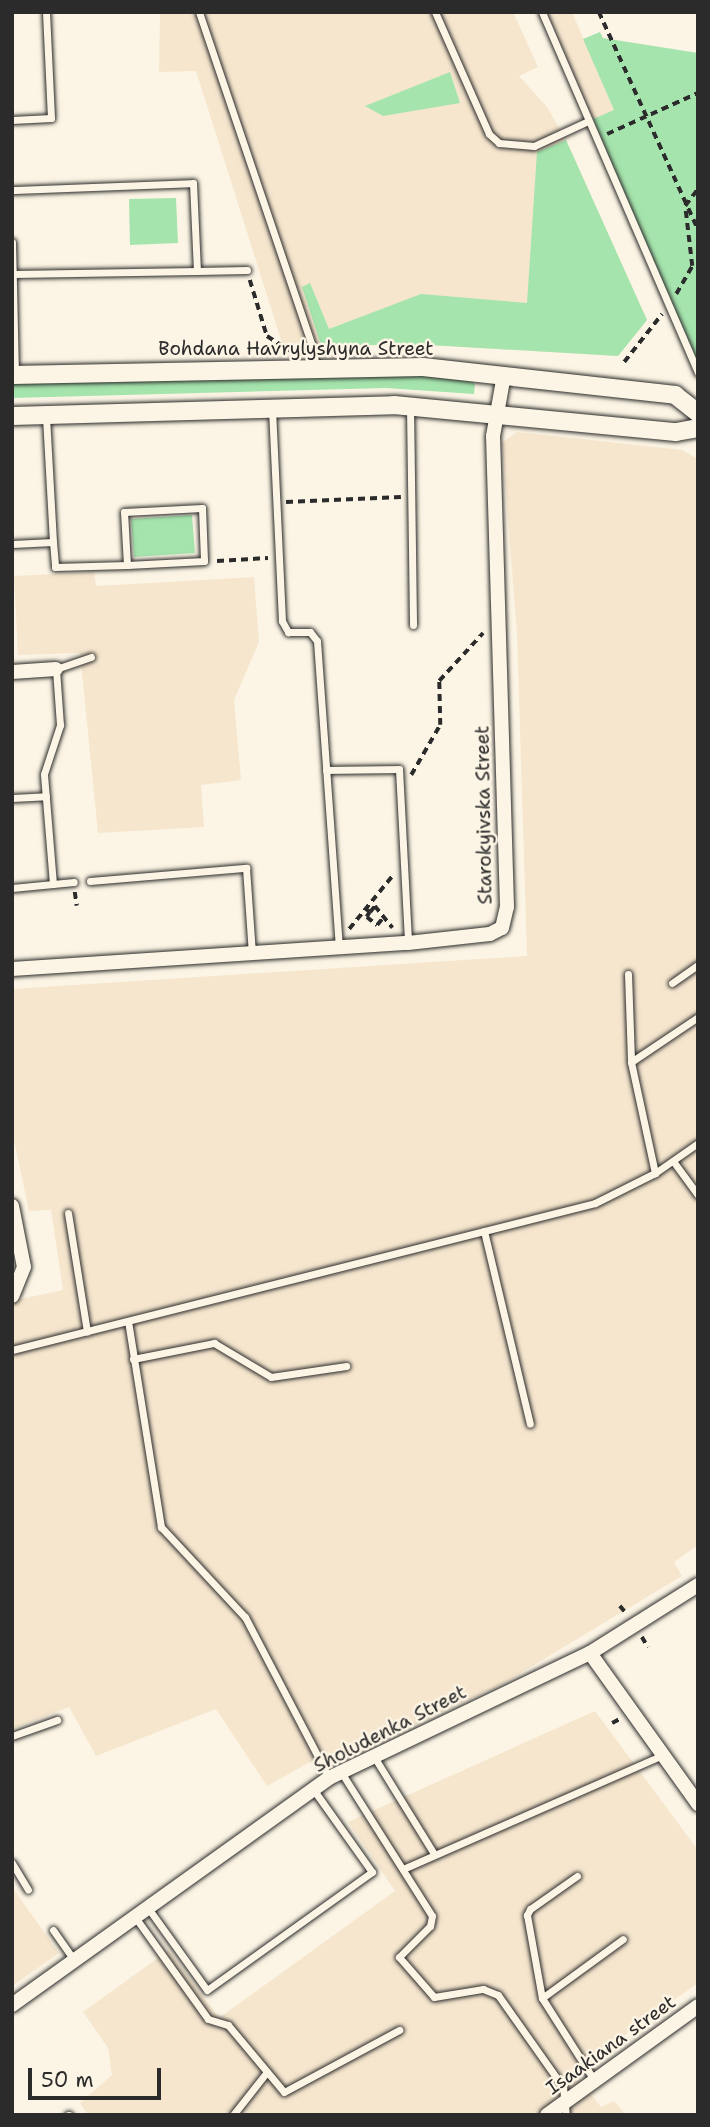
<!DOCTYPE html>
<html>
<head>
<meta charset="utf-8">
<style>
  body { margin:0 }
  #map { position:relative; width:710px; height:2127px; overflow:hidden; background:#fcf5e5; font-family:"Shantell Sans",sans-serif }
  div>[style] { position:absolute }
  .built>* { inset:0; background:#f6e6ce }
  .green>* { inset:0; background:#a5e4ad }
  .path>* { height:3.5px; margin-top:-1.75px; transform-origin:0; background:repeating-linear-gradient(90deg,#2b2b2b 0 7px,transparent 0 12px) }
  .roads { filter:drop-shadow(0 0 2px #2b2b2b) drop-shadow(0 0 2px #2b2b2b) }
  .service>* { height:7px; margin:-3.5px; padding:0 3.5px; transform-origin:3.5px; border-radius:3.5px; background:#fcf5e5 }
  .minor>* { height:14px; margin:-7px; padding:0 7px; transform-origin:7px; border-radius:7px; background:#fcf5e5 }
  .tertiary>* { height:18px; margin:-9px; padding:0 9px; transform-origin:9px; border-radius:9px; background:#fcf5e5 }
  span { translate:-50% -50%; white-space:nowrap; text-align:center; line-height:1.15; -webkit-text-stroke:5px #fcf5e5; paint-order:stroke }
  .street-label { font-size:19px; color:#2b2b2b }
  .frame { position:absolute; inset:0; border:14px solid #2b2b2b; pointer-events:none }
  .scale { position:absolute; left:28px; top:2068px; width:133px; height:32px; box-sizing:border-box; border:4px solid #2b2b2b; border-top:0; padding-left:9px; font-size:21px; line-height:24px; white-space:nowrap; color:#2b2b2b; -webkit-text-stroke:5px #fcf5e5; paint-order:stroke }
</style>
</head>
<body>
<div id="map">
  <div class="built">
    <div style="clip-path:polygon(160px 12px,513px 12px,538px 67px,519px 76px,547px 107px,566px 140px,647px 320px,618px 356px,429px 345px,283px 346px,196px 71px,159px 72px)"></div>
    <div style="clip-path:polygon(547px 12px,572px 12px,614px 110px,593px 119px)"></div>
    <div style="clip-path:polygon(517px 432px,682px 450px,698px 459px,698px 1545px,674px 1562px,682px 1576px,501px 1685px,328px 1764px,324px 1756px,319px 1757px,267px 1786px,216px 1709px,96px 1756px,69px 1707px,12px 1729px,12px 1301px,63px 1290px,51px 1210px,29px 1211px,12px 1131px,12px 989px,527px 956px,517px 634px,502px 443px)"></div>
    <div style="clip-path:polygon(94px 572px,96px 586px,254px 577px,259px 642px,234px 700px,241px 780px,201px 785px,204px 827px,98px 833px,80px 653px,18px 655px,14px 576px)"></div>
    <div style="clip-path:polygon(595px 1711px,698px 1850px,698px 1983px,573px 2072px,601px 2107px,614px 2101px,626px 2115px,88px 2115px,80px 2103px,112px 2075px,108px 2048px,83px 2012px,169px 1950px,219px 2018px,395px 1891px,348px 1822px)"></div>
    <div style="clip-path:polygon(12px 1887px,59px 1953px,12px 1986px)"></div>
  </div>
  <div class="green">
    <div style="clip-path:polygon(600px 32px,603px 38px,698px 53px,698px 366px,593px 119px,614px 110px,583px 39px)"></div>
    <div style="clip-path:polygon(450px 72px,460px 103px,383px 116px,365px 106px)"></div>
    <div style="clip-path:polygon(566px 140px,647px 320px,618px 356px,429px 345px,321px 345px,302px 287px,310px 283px,329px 329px,421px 294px,527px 303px,537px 152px)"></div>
    <div style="clip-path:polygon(176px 198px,178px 243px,130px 245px,129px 199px)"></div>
    <div style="clip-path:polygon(379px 371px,463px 376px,475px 384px,474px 394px,386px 388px,12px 398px,12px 382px)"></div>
    <div style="clip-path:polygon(192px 515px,195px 553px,134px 557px,131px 519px)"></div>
  </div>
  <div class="path">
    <div style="left:599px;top:12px;width:239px;rotate:65.5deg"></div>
    <div style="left:607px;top:134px;width:100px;rotate:-24.3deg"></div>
    <div style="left:250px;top:280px;width:59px;rotate:73.1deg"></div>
    <div style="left:267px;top:336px;width:27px;rotate:33deg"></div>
    <div style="left:676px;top:294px;width:32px;rotate:-60deg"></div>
    <div style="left:692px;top:266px;width:60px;rotate:-96.7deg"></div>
    <div style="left:685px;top:206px;width:21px;rotate:-53deg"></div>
    <div style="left:624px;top:362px;width:61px;rotate:-51.6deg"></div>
    <div style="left:286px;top:502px;width:115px;rotate:-2.5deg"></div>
    <div style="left:217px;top:561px;width:51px;rotate:-3.4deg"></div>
    <div style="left:411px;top:775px;width:58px;rotate:-59.9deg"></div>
    <div style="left:440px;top:725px;width:44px;rotate:-91.3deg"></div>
    <div style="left:439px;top:681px;width:65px;rotate:-47.5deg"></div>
    <div style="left:75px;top:892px;width:14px;rotate:82deg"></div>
    <div style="left:365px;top:908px;width:6px;rotate:39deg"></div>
    <div style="left:370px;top:912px;width:8px;rotate:-50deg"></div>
    <div style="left:375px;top:906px;width:28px;rotate:51deg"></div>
    <div style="left:370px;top:912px;width:6px;rotate:121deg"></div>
    <div style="left:367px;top:917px;width:13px;rotate:39deg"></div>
    <div style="left:377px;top:925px;width:8px;rotate:-50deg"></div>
    <div style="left:349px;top:929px;width:70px;rotate:-50.8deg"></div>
    <div style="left:620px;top:1606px;width:9px;rotate:49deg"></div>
    <div style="left:642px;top:1637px;width:12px;rotate:59deg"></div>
    <div style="left:612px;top:1723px;width:9px;rotate:-27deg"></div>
  </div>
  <div class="roads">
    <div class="service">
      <div style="left:199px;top:12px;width:358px;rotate:71.3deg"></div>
      <div style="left:314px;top:351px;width:15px;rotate:86deg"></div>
      <div style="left:435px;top:12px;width:133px;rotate:66.1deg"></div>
      <div style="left:489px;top:134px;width:13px;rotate:42deg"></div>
      <div style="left:499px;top:143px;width:35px;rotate:5deg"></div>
      <div style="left:534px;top:146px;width:60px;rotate:-24.8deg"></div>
      <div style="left:542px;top:12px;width:393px;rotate:66.6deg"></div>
      <div style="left:12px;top:120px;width:39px;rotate:-3deg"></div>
      <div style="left:51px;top:118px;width:106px;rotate:-92.7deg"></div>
      <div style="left:12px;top:190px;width:181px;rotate:-2.2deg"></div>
      <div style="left:193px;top:183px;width:88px;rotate:87.4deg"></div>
      <div style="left:197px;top:271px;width:184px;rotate:179.1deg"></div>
      <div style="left:12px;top:242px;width:132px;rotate:88.7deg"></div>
      <div style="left:197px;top:271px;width:50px;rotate:-1.1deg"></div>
      <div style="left:410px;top:407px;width:218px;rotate:89.2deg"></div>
      <div style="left:272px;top:409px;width:212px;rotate:87.3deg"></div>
      <div style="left:282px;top:621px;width:13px;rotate:61deg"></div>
      <div style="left:288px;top:632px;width:22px"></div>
      <div style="left:310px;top:632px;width:11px;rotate:52deg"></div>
      <div style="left:317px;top:641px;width:308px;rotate:85.9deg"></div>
      <div style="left:53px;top:542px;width:25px;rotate:85deg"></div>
      <div style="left:55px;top:567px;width:72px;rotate:-1.6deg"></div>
      <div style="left:127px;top:565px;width:53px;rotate:-93.2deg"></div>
      <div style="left:124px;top:512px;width:78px;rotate:-2.9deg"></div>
      <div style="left:202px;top:508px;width:53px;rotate:87.8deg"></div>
      <div style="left:204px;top:561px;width:77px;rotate:177deg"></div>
      <div style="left:12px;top:544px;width:41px;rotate:-2.8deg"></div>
      <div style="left:53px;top:542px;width:126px;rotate:-93.2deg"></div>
      <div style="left:326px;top:770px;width:73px;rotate:-0.8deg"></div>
      <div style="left:399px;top:769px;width:174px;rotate:87deg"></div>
      <div style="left:12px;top:798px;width:34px;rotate:-3deg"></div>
      <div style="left:90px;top:881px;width:157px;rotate:-4.8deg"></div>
      <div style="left:246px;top:868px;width:86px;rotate:86deg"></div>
      <div style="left:53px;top:884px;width:110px;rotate:-94.7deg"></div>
      <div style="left:44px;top:774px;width:52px;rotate:-71.9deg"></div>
      <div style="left:60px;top:725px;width:56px;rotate:-94.1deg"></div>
      <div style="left:56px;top:669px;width:37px;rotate:-19deg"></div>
      <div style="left:12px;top:888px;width:62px;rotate:-5.5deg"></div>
      <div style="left:628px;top:974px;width:88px;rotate:88deg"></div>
      <div style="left:631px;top:1062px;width:114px;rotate:77.8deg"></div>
      <div style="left:672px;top:983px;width:32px;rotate:-35deg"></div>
      <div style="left:631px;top:1062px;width:81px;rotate:-33.9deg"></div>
      <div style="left:673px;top:1161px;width:42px;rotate:53.7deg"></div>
      <div style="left:68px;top:1213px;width:120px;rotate:80.9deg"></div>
      <div style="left:484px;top:1231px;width:198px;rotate:76.6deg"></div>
      <div style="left:128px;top:1321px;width:209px;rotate:80.9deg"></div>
      <div style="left:161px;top:1527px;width:123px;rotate:47deg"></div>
      <div style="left:245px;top:1617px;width:182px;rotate:62.4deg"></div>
      <div style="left:12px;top:1350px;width:601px;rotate:-14.15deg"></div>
      <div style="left:595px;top:1203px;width:67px;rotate:-26.6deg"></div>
      <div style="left:655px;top:1173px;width:52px;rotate:-34.9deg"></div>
      <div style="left:133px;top:1359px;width:83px;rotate:-11.2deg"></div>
      <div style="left:214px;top:1343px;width:66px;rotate:30.8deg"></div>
      <div style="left:271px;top:1377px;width:76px;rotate:-8.3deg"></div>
      <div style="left:12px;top:1736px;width:48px;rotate:-19.6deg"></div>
      <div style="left:373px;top:1755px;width:114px;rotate:58.3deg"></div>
      <div style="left:341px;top:1772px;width:170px;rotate:57.7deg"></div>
      <div style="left:432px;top:1916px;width:10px;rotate:101deg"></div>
      <div style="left:430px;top:1926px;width:44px;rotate:135deg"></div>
      <div style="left:399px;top:1957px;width:53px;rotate:48.8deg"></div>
      <div style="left:434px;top:1997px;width:50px;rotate:-9.3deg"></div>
      <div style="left:483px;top:1989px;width:16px;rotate:22deg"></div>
      <div style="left:498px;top:1995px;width:113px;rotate:54.8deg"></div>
      <div style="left:563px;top:2087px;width:28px;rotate:84deg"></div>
      <div style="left:12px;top:1863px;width:31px;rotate:59deg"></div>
      <div style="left:403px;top:1869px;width:284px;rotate:-23.7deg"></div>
      <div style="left:577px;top:1876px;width:57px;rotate:144.9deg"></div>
      <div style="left:530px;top:1909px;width:7px;rotate:117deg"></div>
      <div style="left:527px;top:1915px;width:84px;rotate:79.8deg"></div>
      <div style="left:542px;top:1998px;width:97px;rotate:57.6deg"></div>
      <div style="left:148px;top:1908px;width:101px;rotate:54.3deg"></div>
      <div style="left:207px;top:1990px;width:203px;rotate:-35.6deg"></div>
      <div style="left:372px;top:1872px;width:102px;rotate:-125.4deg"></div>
      <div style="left:135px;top:1917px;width:125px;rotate:54.4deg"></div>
      <div style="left:208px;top:2019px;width:21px;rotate:17deg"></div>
      <div style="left:228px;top:2025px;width:87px;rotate:50.1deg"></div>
      <div style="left:284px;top:2092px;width:131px;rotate:-28.3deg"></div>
      <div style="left:53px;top:1930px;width:37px;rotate:55deg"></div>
      <div style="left:542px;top:1998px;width:100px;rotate:-36.1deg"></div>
      <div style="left:68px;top:2115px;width:1px"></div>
      <div style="left:233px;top:2115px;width:53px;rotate:-51.8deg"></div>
    </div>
    <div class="minor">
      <div style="left:12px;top:672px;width:44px;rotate:-3.9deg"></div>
      <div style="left:12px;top:969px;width:397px;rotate:-3.8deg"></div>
      <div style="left:408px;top:943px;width:82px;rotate:-6.3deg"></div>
      <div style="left:490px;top:934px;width:13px;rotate:-27deg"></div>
      <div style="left:502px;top:928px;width:22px;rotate:-77deg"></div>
      <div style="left:507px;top:907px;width:471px;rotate:-91.7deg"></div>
      <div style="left:493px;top:436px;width:62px;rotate:-79.8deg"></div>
      <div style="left:12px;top:1206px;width:62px;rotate:78.9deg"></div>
      <div style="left:24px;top:1267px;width:31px;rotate:112deg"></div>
      <div style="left:590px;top:1653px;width:186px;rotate:54.4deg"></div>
      <div style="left:12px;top:2005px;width:390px;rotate:-35.6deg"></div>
      <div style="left:329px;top:1778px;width:289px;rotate:-25.6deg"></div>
      <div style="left:590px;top:1653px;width:128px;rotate:-32.2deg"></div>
      <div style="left:547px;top:2115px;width:186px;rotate:-35.8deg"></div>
    </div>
    <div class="tertiary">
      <div style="left:12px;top:375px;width:411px;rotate:-1.1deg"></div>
      <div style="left:423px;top:367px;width:254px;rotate:6.3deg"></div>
      <div style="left:675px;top:395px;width:29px;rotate:38deg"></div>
      <div style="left:12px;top:416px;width:382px;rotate:-1.6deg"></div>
      <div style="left:394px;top:405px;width:283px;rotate:5.5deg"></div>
      <div style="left:676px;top:432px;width:22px;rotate:-10deg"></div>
    </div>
  </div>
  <div class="street-label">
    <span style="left:296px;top:349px">Bohdana Havrylyshyna Street</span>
    <span style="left:484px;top:815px;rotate:-91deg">Starokyivska Street</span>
    <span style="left:390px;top:1729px;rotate:-27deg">Sholudenka Street</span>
    <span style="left:611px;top:2045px;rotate:-36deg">Isaakiana street</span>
  </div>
  <div class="frame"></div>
  <div class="scale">50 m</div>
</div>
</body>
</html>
